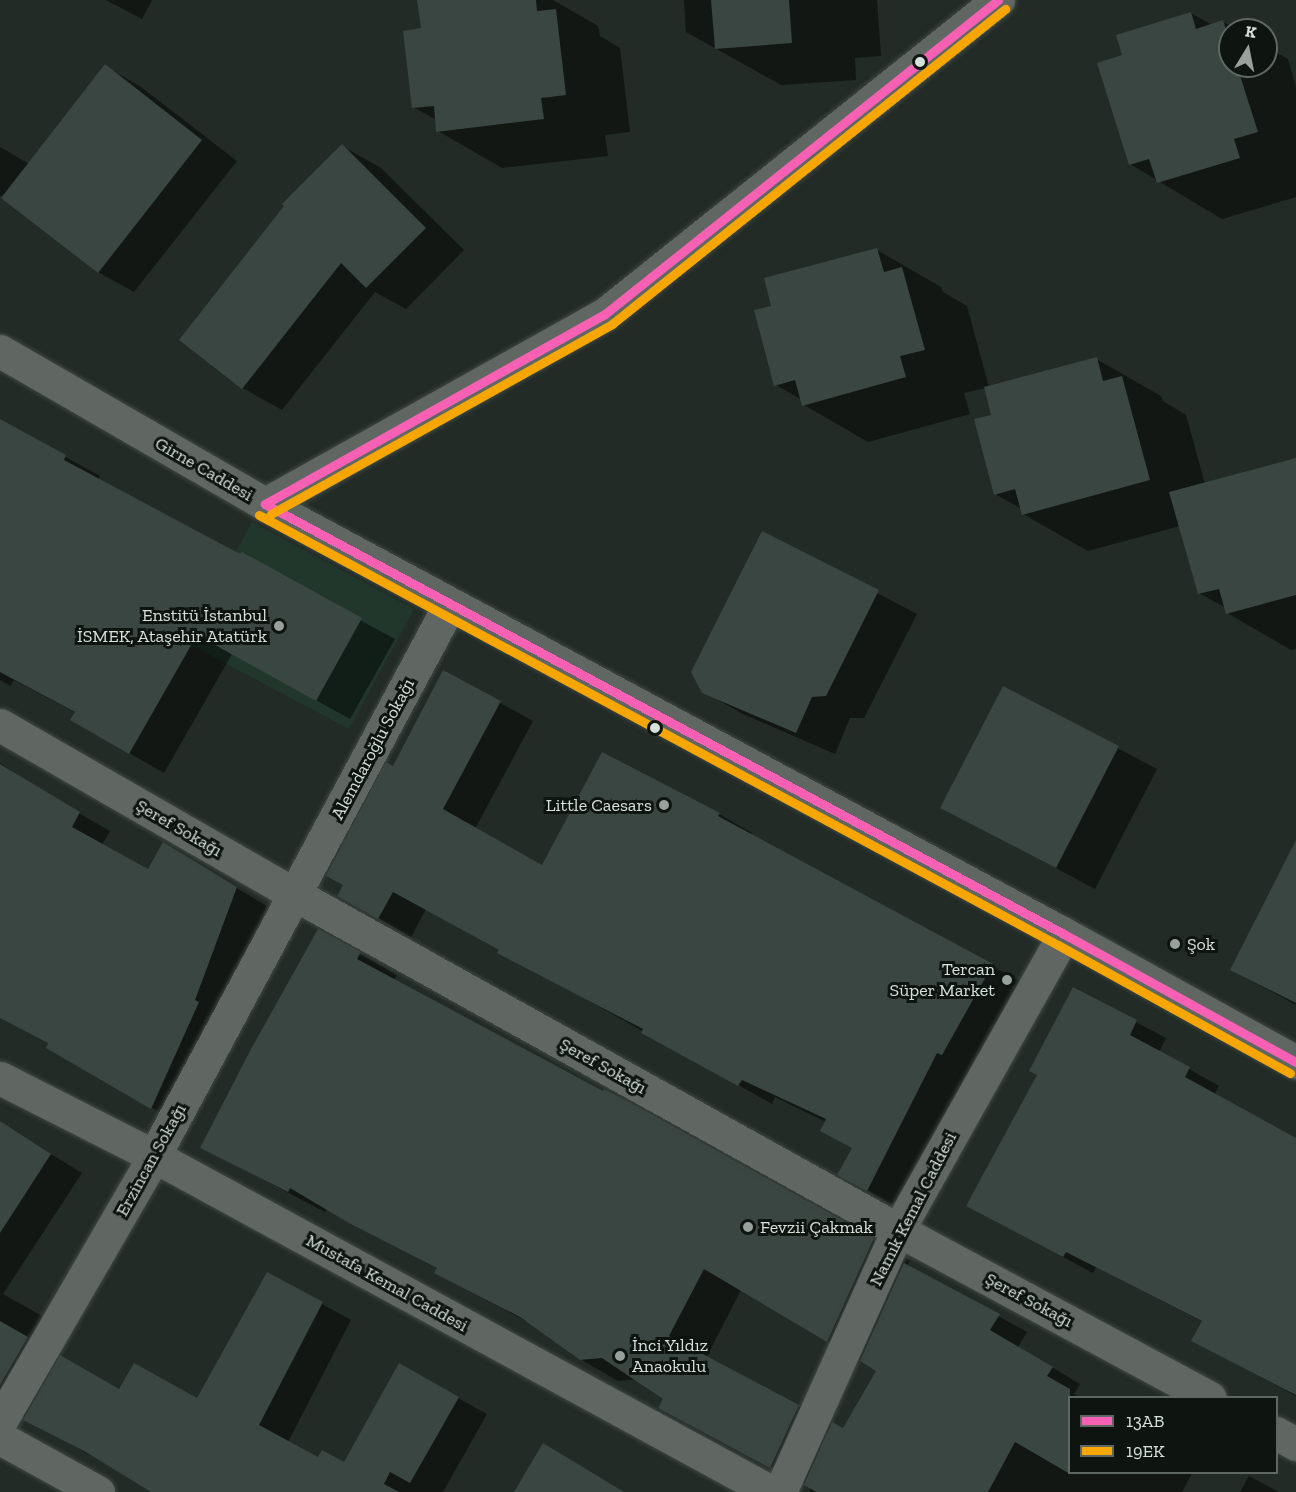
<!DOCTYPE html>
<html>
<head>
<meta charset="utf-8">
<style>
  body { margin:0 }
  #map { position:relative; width:1296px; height:1492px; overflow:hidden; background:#222b26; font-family:"Zilla Slab",serif }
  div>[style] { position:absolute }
  .built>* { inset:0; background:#21372c }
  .shadow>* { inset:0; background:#0007 }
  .building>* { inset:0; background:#3a4642 }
  .roads { filter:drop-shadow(0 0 2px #404844) drop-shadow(0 0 2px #404844) }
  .minor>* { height:33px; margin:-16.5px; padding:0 16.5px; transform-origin:16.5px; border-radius:16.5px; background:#606763 }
  .tertiary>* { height:33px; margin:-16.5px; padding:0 16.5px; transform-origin:16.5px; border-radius:16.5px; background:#606763 }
  .bus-1>* { height:9px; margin:-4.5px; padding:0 4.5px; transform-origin:4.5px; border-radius:4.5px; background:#f860b3 }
  .bus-2>* { height:9px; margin:-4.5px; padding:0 4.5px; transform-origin:4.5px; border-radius:4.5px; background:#f7a600 }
  .dots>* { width:16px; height:16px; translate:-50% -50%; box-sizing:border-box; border:3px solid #0e1511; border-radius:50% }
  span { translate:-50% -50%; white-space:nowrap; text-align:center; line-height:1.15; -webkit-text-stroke:6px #0e1511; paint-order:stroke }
  .street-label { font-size:18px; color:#d7e1db }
  .poi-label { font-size:18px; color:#d7e1db }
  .right { translate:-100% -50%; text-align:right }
  .left { translate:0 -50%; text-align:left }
  .legend { position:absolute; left:1068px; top:1396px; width:210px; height:78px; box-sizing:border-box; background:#0e1511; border:2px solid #5e6762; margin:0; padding:8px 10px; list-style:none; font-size:18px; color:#d7e1db }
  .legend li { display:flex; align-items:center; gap:12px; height:30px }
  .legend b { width:30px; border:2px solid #5e6762 }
  .north { position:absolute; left:1218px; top:18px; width:60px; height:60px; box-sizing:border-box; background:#0e1511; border:2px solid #5e6762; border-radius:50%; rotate:10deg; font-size:16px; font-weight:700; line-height:24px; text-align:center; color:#d7e1db }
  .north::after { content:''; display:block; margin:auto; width:21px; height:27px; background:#98a19c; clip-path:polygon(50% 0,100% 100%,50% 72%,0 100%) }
</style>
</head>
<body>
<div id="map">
  <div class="built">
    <div style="clip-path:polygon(252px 522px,414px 609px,349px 729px,187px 643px)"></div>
  </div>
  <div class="shadow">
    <div style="clip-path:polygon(106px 0,152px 0,142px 19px)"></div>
    <div style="clip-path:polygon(436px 0,553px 0,598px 26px,600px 36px,620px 48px,630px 132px,605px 135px,608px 156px,502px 168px,438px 131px,437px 120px,413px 107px,423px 30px)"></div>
    <div style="clip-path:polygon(684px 0,877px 0,881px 56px,855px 58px,856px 80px,781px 85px,686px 32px)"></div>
    <div style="clip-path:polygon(1191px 13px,1212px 25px,1223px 22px,1237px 30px,1230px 30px,1230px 66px,1266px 66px,1266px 47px,1288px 59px,1296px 87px,1296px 197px,1222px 219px,1130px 164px,1124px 56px)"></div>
    <div style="clip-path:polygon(105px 66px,141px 87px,237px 161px,134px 292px,98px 272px,0 195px,0 147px,29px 164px)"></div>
    <div style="clip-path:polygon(342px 146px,381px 168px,464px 250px,406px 309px,375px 292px,282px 410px,243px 388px,181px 339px)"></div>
    <div style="clip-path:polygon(877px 250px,941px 287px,943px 292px,967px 306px,989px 387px,1096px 359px,1161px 396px,1163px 401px,1186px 415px,1205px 484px,1296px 459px,1296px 649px,1291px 650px,1227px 613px,1226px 608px,1199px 593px,1180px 526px,1088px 551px,1023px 514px,1022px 509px,995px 494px,993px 416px,986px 388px,964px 393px,970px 414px,868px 442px,804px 405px,802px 400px,776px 385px,773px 307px)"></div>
    <div style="clip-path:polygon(0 421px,100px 476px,98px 480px,395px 639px,350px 719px,232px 654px,164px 773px,72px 720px,76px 713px,14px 680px,10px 686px,0 680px)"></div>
    <div style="clip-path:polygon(763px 533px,917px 614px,864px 718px,850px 718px,835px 754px,743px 714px,704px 692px)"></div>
    <div style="clip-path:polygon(444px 672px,533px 721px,475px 829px,543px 867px,603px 754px,719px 814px,752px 833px,751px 835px,1025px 984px,900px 1209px,839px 1174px,853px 1148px,826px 1122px,775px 1097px,772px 1104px,426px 909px,411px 937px,371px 914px,393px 768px)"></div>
    <div style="clip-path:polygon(1004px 688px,1157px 769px,1095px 889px,942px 807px)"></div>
    <div style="clip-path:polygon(0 763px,54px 799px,110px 831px,102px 845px,149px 871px,163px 845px,267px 906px,182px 1125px,48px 1047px,50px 1044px,0 1017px)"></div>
    <div style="clip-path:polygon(1296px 880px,1296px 1005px,1232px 970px)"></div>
    <div style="clip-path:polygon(evenodd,319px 931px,397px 975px,394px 980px,873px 1239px,910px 1261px,907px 1266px,1027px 1332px,1018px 1347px,1080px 1384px,1074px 1394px,1081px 1398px,1070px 1398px,1070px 1472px,1193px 1472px,1182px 1492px,809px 1492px,811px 1488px,808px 1486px,660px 1408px,664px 1399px,636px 1379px,618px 1381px,580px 1359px,533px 1325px,436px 1273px,438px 1269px,327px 1208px,325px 1212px,202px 1148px,319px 931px,741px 1290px,878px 1370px,844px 1430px,706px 1358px,741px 1290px)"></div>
    <div style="clip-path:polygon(1073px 989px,1166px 1038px,1159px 1052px,1219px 1086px,1214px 1095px,1296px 1140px,1296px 1396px,1223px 1357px,1203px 1322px,1096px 1267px,1093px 1273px,968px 1206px,1039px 1075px)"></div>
    <div style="clip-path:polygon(3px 1125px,82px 1173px,3px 1294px,56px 1324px,43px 1348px,119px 1391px,198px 1400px,322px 1304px,351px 1320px,288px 1442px,319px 1459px,345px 1464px,458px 1398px,487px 1414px,443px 1492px,154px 1492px,0 1403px,0 1130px)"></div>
    <div style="clip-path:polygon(1249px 1476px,1279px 1492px,1240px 1492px)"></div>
  </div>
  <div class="building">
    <div style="clip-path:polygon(417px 0,536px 0,537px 11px,556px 9px,566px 95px,541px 98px,544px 119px,436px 132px,434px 106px,412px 108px,403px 31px,421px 28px)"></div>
    <div style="clip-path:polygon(711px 0,789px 0,792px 43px,715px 49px)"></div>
    <div style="clip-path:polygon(1191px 12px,1196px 29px,1223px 20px,1230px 43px,1230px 66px,1237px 66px,1258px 132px,1234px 139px,1240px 158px,1157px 183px,1149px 159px,1129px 165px,1097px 63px,1122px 55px,1116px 35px)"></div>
    <div style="clip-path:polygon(105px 64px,202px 140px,98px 273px,1px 198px)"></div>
    <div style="clip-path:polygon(342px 144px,426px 228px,366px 288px,341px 263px,242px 389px,179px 340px,284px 206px,282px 204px)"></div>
    <div style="clip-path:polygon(877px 248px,884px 272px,902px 267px,925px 350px,900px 356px,906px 377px,802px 406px,795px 380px,774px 386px,754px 310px,771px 306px,764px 278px)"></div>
    <div style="clip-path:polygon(1097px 357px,1103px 381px,1122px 376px,1150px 480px,1022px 515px,1015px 489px,994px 495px,974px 419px,991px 415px,984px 387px)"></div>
    <div style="clip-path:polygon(0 419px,66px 455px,64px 460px,240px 554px,242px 552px,362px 618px,316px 701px,197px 635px,129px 754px,70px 720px,75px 712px,0 672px)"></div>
    <div style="clip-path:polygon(1296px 458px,1296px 595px,1226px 614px,1219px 589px,1198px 594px,1169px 492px)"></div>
    <div style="clip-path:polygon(762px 531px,879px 590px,826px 696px,812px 697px,796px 733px,702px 693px,691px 672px)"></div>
    <div style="clip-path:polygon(443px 670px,501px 701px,443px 809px,542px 865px,602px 752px,720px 813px,718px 816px,993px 964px,942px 1055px,937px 1053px,867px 1191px,837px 1175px,852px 1148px,820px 1131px,826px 1119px,742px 1080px,738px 1086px,641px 1033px,643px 1029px,497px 953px,499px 950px,393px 892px,378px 919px,337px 896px,343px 885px,326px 876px,386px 762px,393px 766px)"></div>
    <div style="clip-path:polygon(1003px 686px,1119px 746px,1056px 868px,940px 808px)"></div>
    <div style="clip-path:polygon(0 764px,80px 812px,72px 827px,148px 869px,163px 842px,237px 887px,195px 1000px,199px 1002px,151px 1109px,46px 1048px,48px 1043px,0 1018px)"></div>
    <div style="clip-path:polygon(1296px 840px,1296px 1003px,1230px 970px)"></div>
    <div style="clip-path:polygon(318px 929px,361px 952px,357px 959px,603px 1091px,604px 1089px,640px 1108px,874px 1238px,827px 1342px,704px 1269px,669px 1336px,799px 1405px,770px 1468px,658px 1408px,663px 1399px,602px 1358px,580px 1360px,520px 1317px,434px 1273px,437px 1268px,349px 1223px,290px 1188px,288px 1192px,200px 1148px,251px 1049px)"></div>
    <div style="clip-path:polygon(1073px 987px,1137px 1020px,1130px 1035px,1190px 1067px,1185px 1077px,1296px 1138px,1296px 1395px,1191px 1341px,1202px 1321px,1066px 1252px,1063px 1257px,966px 1206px,1037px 1075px,1029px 1071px)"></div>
    <div style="clip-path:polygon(0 1121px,51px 1154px,0 1233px)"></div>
    <div style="clip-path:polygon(904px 1263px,1000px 1314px,990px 1330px,1053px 1367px,1047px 1376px,1070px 1389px,1070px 1474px,1015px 1442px,988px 1492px,816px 1492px,804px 1485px,832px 1422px,843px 1428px,876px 1371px,860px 1361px)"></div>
    <div style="clip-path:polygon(267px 1272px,323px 1302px,259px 1425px,318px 1457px,322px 1450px,344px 1462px,399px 1363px,459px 1397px,410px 1483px,390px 1472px,384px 1484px,399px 1492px,151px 1492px,84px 1451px,23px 1420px,60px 1355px,119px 1389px,134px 1363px,197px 1398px)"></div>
    <div style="clip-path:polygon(0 1321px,28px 1337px,0 1385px)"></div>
    <div style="clip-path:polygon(543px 1443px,624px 1492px,514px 1492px)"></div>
  </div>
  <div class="roads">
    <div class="minor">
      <div style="left:0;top:725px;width:341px;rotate:29.9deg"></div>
      <div style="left:296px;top:895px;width:689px;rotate:29.09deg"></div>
      <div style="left:898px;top:1230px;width:354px;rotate:28.3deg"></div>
      <div style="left:0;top:1078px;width:173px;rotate:26.9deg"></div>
      <div style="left:154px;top:1156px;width:703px;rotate:28.57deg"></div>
      <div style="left:0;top:1422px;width:307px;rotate:-59.9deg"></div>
      <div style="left:154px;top:1156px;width:626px;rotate:-61.8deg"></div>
      <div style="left:1276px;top:1433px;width:23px;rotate:29deg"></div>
      <div style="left:0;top:1438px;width:112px;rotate:28.9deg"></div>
    </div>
    <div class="tertiary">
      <div style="left:0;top:351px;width:306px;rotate:30deg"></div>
      <div style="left:265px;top:504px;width:907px;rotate:28.29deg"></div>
      <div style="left:1064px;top:934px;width:265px;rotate:28.9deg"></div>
      <div style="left:265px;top:504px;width:389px;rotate:-29.2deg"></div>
      <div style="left:605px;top:314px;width:503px;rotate:-38.62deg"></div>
      <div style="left:780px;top:1492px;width:287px;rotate:-65.8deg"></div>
      <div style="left:898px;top:1230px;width:339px;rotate:-60.7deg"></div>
    </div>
  </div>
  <div class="bus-1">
    <div style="left:265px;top:504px;width:907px;rotate:28.29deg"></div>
    <div style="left:1064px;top:934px;width:265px;rotate:28.9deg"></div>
    <div style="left:265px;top:504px;width:389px;rotate:-29.2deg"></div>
    <div style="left:605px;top:314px;width:503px;rotate:-38.62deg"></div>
  </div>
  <div class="bus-2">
    <div style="left:271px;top:514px;width:390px;rotate:-29.1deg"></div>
    <div style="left:612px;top:324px;width:504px;rotate:-38.71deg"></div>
    <div style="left:259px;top:515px;width:907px;rotate:28.29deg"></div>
    <div style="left:1058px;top:945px;width:265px;rotate:28.9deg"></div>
  </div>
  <div class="dots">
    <div style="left:920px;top:62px;background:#d7e1db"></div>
    <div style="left:279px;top:626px;background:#98a19c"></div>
    <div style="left:655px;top:728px;background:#d7e1db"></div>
    <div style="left:664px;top:805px;background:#98a19c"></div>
    <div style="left:1175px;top:944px;background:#98a19c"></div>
    <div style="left:1007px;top:980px;background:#98a19c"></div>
    <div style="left:748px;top:1227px;background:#98a19c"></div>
    <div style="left:620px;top:1356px;background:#98a19c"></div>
  </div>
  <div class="street-label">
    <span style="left:204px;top:469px;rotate:30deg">Girne Caddesi</span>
    <span style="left:373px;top:749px;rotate:-62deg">Alemdaroğlu Sokağı</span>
    <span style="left:179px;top:828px;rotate:30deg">Şeref Sokağı</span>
    <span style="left:603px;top:1066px;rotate:29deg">Şeref Sokağı</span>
    <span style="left:151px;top:1160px;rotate:-61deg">Erzincan Sokağı</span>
    <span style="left:913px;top:1209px;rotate:-63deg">Namık Kemal Caddesi</span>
    <span style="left:387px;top:1283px;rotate:29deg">Mustafa Kemal Caddesi</span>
    <span style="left:1029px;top:1300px;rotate:28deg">Şeref Sokağı</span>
  </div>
  <div class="poi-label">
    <span class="right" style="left:267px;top:626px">Enstitü İstanbul<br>İSMEK, Ataşehir Atatürk</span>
    <span class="right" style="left:652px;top:805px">Little Caesars</span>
    <span class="left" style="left:1187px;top:944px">Şok</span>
    <span class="right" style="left:995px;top:980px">Tercan<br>Süper Market</span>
    <span class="left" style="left:760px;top:1227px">Fevzii Çakmak</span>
    <span class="left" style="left:632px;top:1356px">İnci Yıldız<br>Anaokulu</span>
  </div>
  <ul class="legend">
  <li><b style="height:8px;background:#f860b3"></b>13AB</li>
  <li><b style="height:8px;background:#f7a600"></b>19EK</li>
  </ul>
  <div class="north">K</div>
</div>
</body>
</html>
